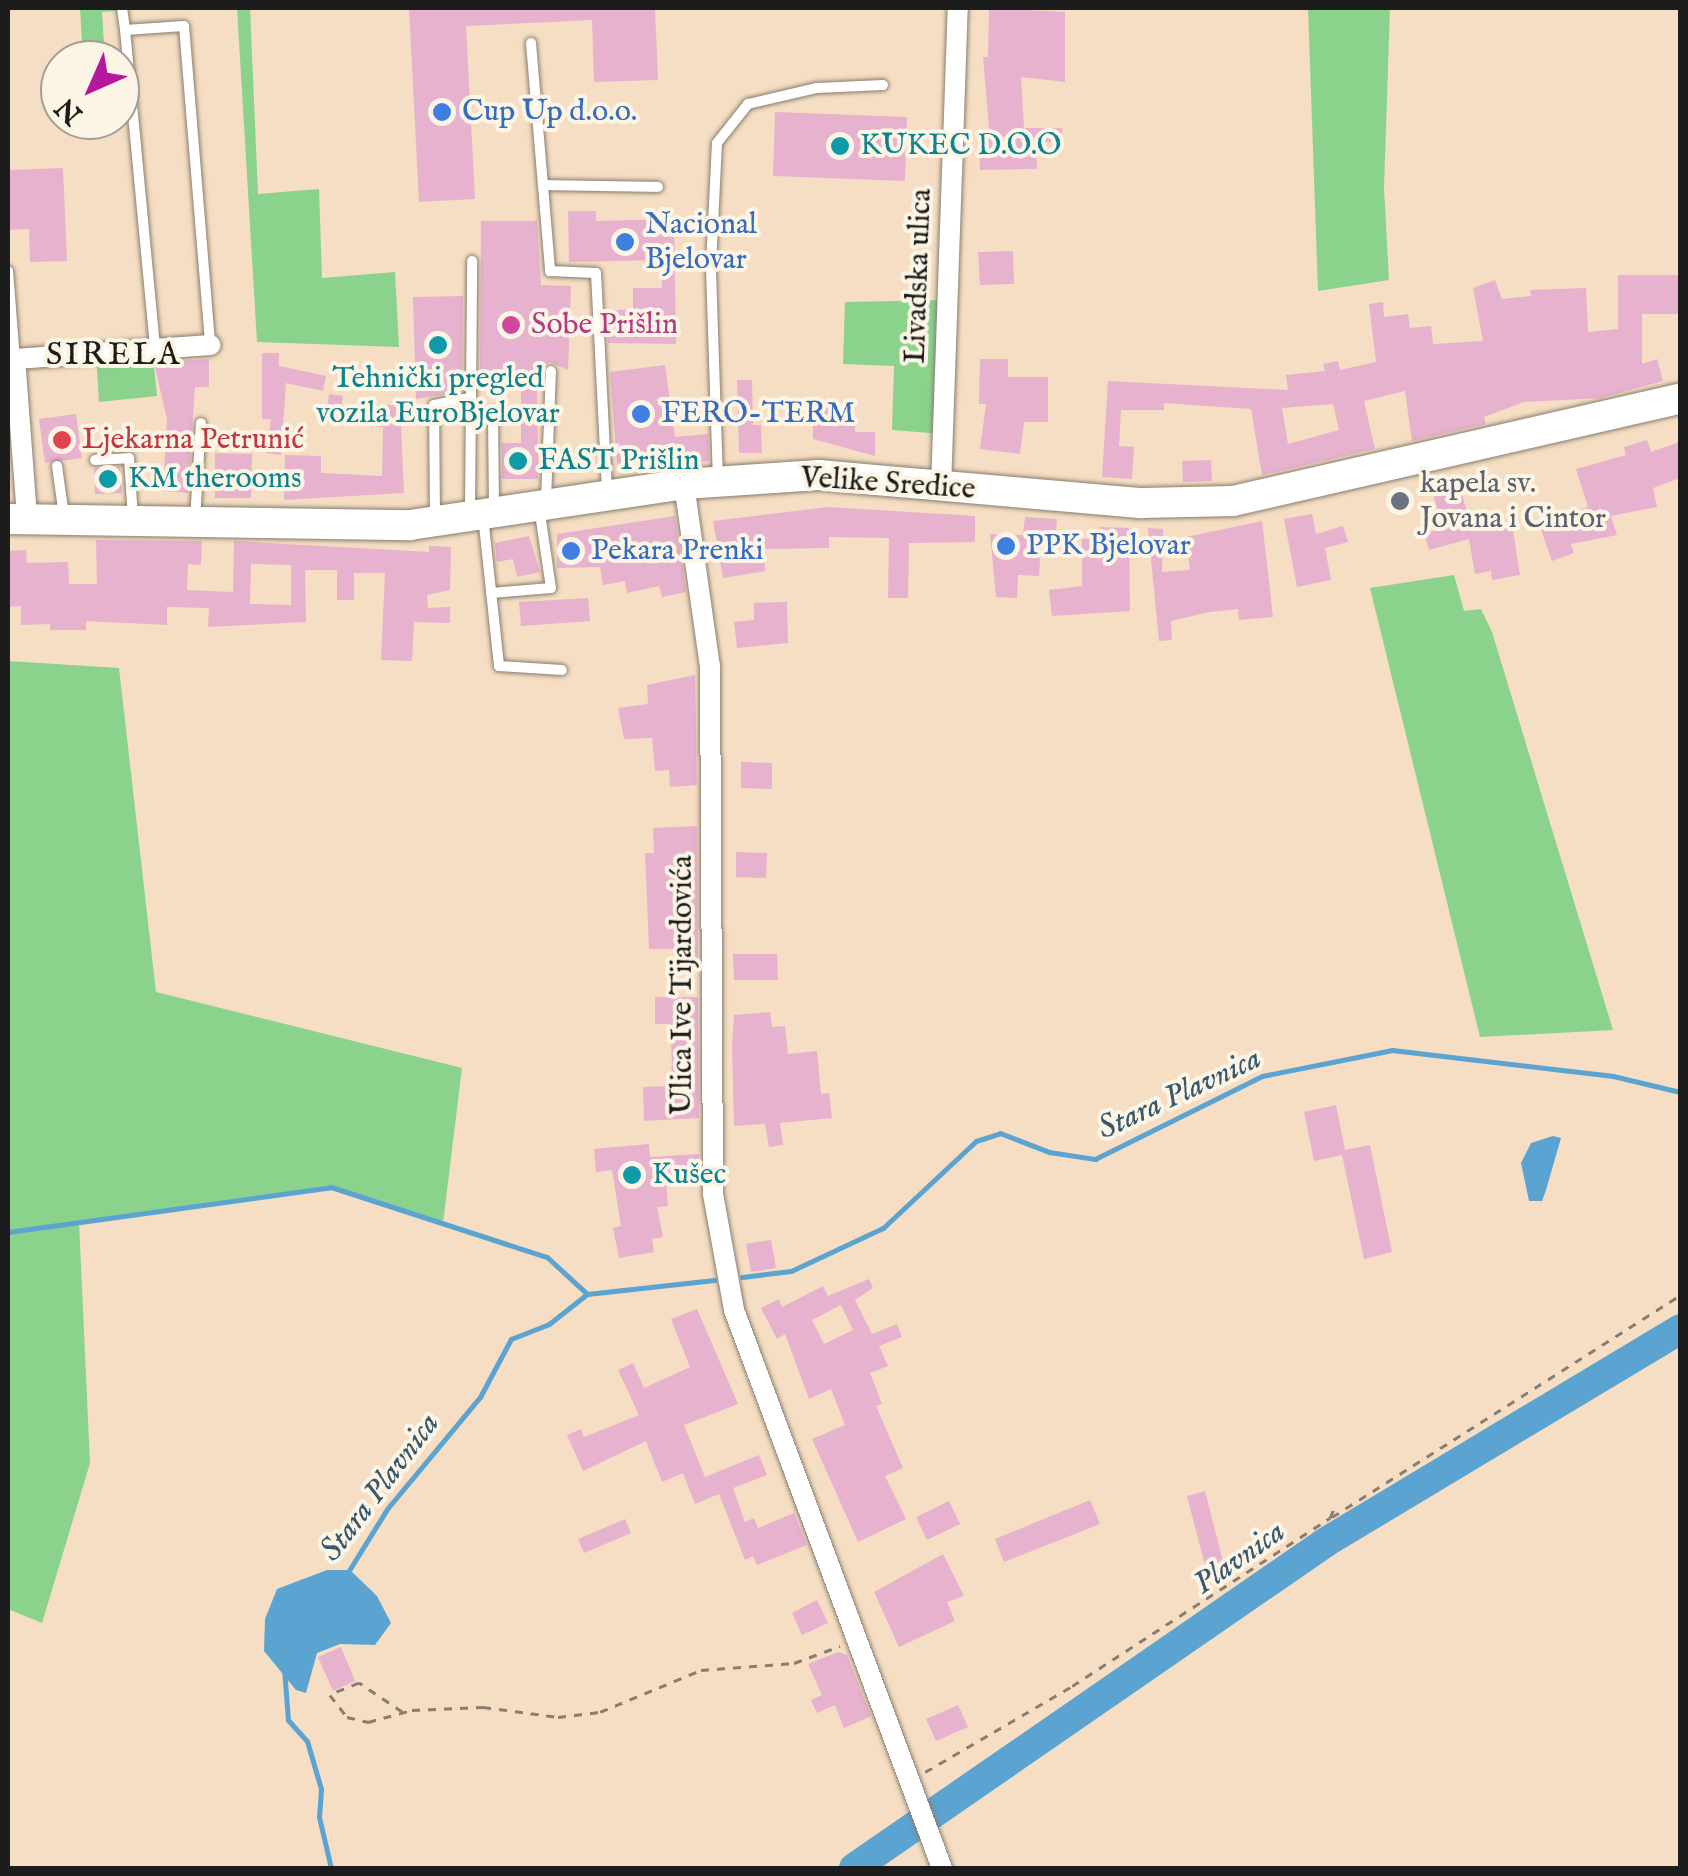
<!DOCTYPE html>
<html>
<head>
<meta charset="utf-8">
<style>
  body { margin:0 }
  #map { position:relative; width:1688px; height:1876px; overflow:hidden; background:#f5dec3; font-family:"IM FELL English",serif }
  div>[style] { position:absolute }
  .green>* { inset:0; background:#8bd28d }
  .water>* { inset:0; background:#5ba3d1 }
  .stream>* { height:5px; margin:-2.5px; padding:0 2.5px; transform-origin:2.5px; border-radius:2.5px; background:#5ba3d1 }
  .river>* { height:30px; margin:-15px; padding:0 15px; transform-origin:15px; border-radius:15px; background:#5ba3d1 }
  .building>* { inset:0; background:#e6b2ce }
  .path>* { height:2.5px; margin-top:-1.25px; transform-origin:0; background:repeating-linear-gradient(90deg,#887d70 0 8px,transparent 0 16px) }
  .roads { filter:drop-shadow(0 0 2px #887d70) drop-shadow(0 0 2px #887d70) }
  .service>* { height:10px; margin:-5px; padding:0 5px; transform-origin:5px; border-radius:5px; background:#fff }
  .minor>* { height:20px; margin:-10px; padding:0 10px; transform-origin:10px; border-radius:10px; background:#fff }
  .primary>* { height:30px; margin:-15px; padding:0 15px; transform-origin:15px; border-radius:15px; background:#fff }
  .dots>* { width:28px; height:28px; translate:-50% -50%; box-sizing:border-box; border:5px solid #fcf5e5; border-radius:50% }
  span { translate:-50% -50%; white-space:nowrap; text-align:center; line-height:1.15; -webkit-text-stroke:8px #fcf5e5; paint-order:stroke }
  .shop-label { font-size:30px; color:#366cbe }
  .left { translate:0 -50%; text-align:left }
  .culture-label { font-size:30px; color:#0d838f }
  .street-label { font-size:30px; color:#1c1c1c }
  .hotel-label { font-size:30px; color:#b23c85 }
  .health-label { font-size:30px; color:#be3a42 }
  .worship-label { font-size:30px; color:#5b616d }
  .neighbourhood-label { font-size:32px; color:#1c1c1c; letter-spacing:2.5px }
  .water-label { font-size:32px; color:#38596d; font-style:italic }
  .frame { position:absolute; inset:0; border:10px solid #1c1c1c; pointer-events:none }
  .north { position:absolute; left:40px; top:40px; width:100px; height:100px; box-sizing:border-box; background:#fcf5e5; border:2px solid #a29e95; border-radius:50%; rotate:225deg; font-size:28px; font-weight:700; line-height:40px; text-align:center; color:#1c1c1c }
  .north::after { content:''; display:block; margin:auto; width:35px; height:45px; background:#b5179e; clip-path:polygon(50% 0,100% 100%,50% 72%,0 100%) }
</style>
</head>
<body>
<div id="map">
  <div class="green">
    <div style="clip-path:polygon(80px 8px,156px 8px,102px 12px,105px 60px,83px 60px)"></div>
    <div style="clip-path:polygon(237px 8px,250px 8px,258px 194px,319px 189px,322px 278px,395px 272px,399px 347px,257px 342px)"></div>
    <div style="clip-path:polygon(1308px 8px,1390px 8px,1384px 188px,1389px 280px,1318px 291px)"></div>
    <div style="clip-path:polygon(948px 300px,943px 434px,892px 430px,894px 366px,843px 364px,845px 302px)"></div>
    <div style="clip-path:polygon(152px 347px,157px 396px,99px 402px,96px 352px)"></div>
    <div style="clip-path:polygon(1454px 575px,1464px 611px,1481px 609px,1492px 632px,1613px 1030px,1480px 1037px,1370px 588px)"></div>
    <div style="clip-path:polygon(8px 661px,119px 668px,156px 992px,462px 1068px,443px 1223px,331px 1187px,79px 1221px,90px 1463px,42px 1623px,8px 1609px)"></div>
  </div>
  <div class="water">
    <div style="clip-path:polygon(1553px 1136px,1561px 1138px,1546px 1190px,1542px 1201px,1529px 1201px,1521px 1163px,1531px 1143px)"></div>
    <div style="clip-path:polygon(327px 1570px,350px 1570px,377px 1596px,391px 1623px,375px 1645px,340px 1644px,317px 1653px,306px 1693px,296px 1690px,264px 1651px,265px 1619px,277px 1589px)"></div>
  </div>
  <div class="stream">
    <div style="left:8px;top:1232px;width:326px;rotate:-7.9deg"></div>
    <div style="left:331px;top:1187px;width:227px;rotate:18deg"></div>
    <div style="left:547px;top:1257px;width:53px;rotate:42.7deg"></div>
    <div style="left:742px;top:1277px;width:49px;rotate:-7deg"></div>
    <div style="left:791px;top:1271px;width:102px;rotate:-25.1deg"></div>
    <div style="left:883px;top:1228px;width:127px;rotate:-43.1deg"></div>
    <div style="left:976px;top:1141px;width:25px;rotate:-18deg"></div>
    <div style="left:1000px;top:1133px;width:53px;rotate:21.2deg"></div>
    <div style="left:1049px;top:1152px;width:47px;rotate:8.7deg"></div>
    <div style="left:1095px;top:1159px;width:186px;rotate:-26.4deg"></div>
    <div style="left:1262px;top:1076px;width:133px;rotate:-11.3deg"></div>
    <div style="left:1392px;top:1050px;width:223px;rotate:6.7deg"></div>
    <div style="left:1613px;top:1076px;width:69px;rotate:13.4deg"></div>
    <div style="left:348px;top:1572px;width:74px;rotate:-58.2deg"></div>
    <div style="left:387px;top:1509px;width:146px;rotate:-50.3deg"></div>
    <div style="left:480px;top:1397px;width:66px;rotate:-61.9deg"></div>
    <div style="left:511px;top:1339px;width:41px;rotate:-21.5deg"></div>
    <div style="left:549px;top:1324px;width:48px;rotate:-38.3deg"></div>
    <div style="left:587px;top:1294px;width:128px;rotate:-6.3deg"></div>
    <div style="left:284px;top:1668px;width:52px;rotate:85.6deg"></div>
    <div style="left:288px;top:1720px;width:28px;rotate:48deg"></div>
    <div style="left:307px;top:1741px;width:50px;rotate:73.7deg"></div>
    <div style="left:321px;top:1789px;width:28px;rotate:94deg"></div>
    <div style="left:319px;top:1817px;width:52px;rotate:76.8deg"></div>
  </div>
  <div class="river">
    <div style="left:854px;top:1868px;width:574px;rotate:-34.63deg"></div>
    <div style="left:1326px;top:1542px;width:413px;rotate:-31deg"></div>
  </div>
  <div class="building">
    <div style="clip-path:polygon(409px 8px,655px 8px,658px 80px,594px 82px,592px 20px,466px 26px,475px 199px,419px 202px)"></div>
    <div style="clip-path:polygon(989px 8px,1065px 12px,1065px 82px,1021px 77px,1024px 128px,1062px 128px,1062px 142px,1036px 142px,1037px 169px,980px 170px,979px 139px,990px 139px,983px 57px,988px 57px)"></div>
    <div style="clip-path:polygon(775px 112px,907px 117px,905px 181px,773px 176px)"></div>
    <div style="clip-path:polygon(63px 168px,67px 261px,30px 262px,29px 229px,9px 230px,8px 170px)"></div>
    <div style="clip-path:polygon(568px 211px,596px 211px,596px 221px,674px 219px,676px 344px,608px 343px,607px 310px,633px 310px,633px 288px,662px 288px,661px 260px,569px 262px)"></div>
    <div style="clip-path:polygon(481px 221px,537px 221px,541px 285px,571px 286px,568px 370px,550px 362px,537px 369px,538px 479px,502px 479px,502px 443px,521px 443px,521px 380px,480px 381px)"></div>
    <div style="clip-path:polygon(1013px 251px,1014px 284px,980px 285px,978px 252px)"></div>
    <div style="clip-path:polygon(evenodd,1618px 275px,1680px 275px,1680px 314px,1642px 314px,1642px 364px,1657px 359px,1663px 381px,1601px 398px,1524px 402px,1484px 417px,1486px 424px,1412px 441px,1405px 391px,1364px 401px,1375px 449px,1262px 475px,1251px 409px,1164px 403px,1164px 410px,1121px 410px,1119px 446px,1134px 447px,1132px 479px,1102px 477px,1108px 381px,1288px 390px,1286px 375px,1325px 371px,1323px 364px,1338px 361px,1340px 370px,1376px 362px,1369px 304px,1383px 302px,1384px 317px,1408px 314px,1410px 328px,1431px 326px,1433px 344px,1483px 341px,1473px 288px,1495px 280px,1502px 299px,1531px 296px,1530px 290px,1586px 288px,1588px 332px,1618px 329px,1618px 275px,1333px 404px,1339px 430px,1288px 444px,1282px 408px,1333px 404px)"></div>
    <div style="clip-path:polygon(463px 296px,462px 391px,416px 399px,413px 297px)"></div>
    <div style="clip-path:polygon(262px 353px,279px 353px,279px 366px,326px 376px,323px 391px,286px 383px,281px 455px,266px 453px,271px 419px,262px 419px)"></div>
    <div style="clip-path:polygon(209px 359px,209px 387px,195px 387px,188px 493px,163px 491px,167px 419px,154px 363px)"></div>
    <div style="clip-path:polygon(980px 359px,1008px 359px,1008px 377px,1048px 377px,1048px 422px,1024px 422px,1020px 454px,980px 449px,986px 404px,979px 404px)"></div>
    <div style="clip-path:polygon(665px 365px,675px 437px,708px 434px,709px 461px,684px 464px,683px 455px,617px 464px,610px 372px)"></div>
    <div style="clip-path:polygon(737px 380px,752px 380px,753px 425px,761px 425px,762px 453px,739px 453px)"></div>
    <div style="clip-path:polygon(329px 394px,343px 396px,342px 405px,400px 405px,404px 493px,284px 500px,285px 455px,321px 456px,321px 473px,382px 476px,383px 427px,325px 422px)"></div>
    <div style="clip-path:polygon(813px 405px,830px 406px,830px 415px,855px 416px,855px 432px,875px 432px,875px 456px,813px 439px)"></div>
    <div style="clip-path:polygon(76px 414px,82px 458px,45px 463px,39px 419px)"></div>
    <div style="clip-path:polygon(1647px 440px,1651px 452px,1680px 442px,1680px 478px,1653px 488px,1657px 507px,1611px 516px,1617px 535px,1571px 544px,1574px 553px,1552px 561px,1539px 524px,1588px 507px,1576px 469px,1626px 455px,1624px 447px)"></div>
    <div style="clip-path:polygon(215px 453px,252px 454px,251px 498px,215px 498px)"></div>
    <div style="clip-path:polygon(1211px 460px,1212px 481px,1183px 482px,1182px 461px)"></div>
    <div style="clip-path:polygon(120px 467px,122px 493px,95px 494px,94px 468px)"></div>
    <div style="clip-path:polygon(1460px 487px,1472px 530px,1512px 524px,1520px 575px,1492px 580px,1491px 571px,1475px 574px,1469px 539px,1429px 550px,1424px 533px,1443px 529px,1433px 494px)"></div>
    <div style="clip-path:polygon(828px 507px,975px 516px,975px 542px,909px 543px,908px 598px,888px 598px,889px 538px,829px 537px,829px 548px,764px 549px,765px 571px,723px 578px,713px 521px)"></div>
    <div style="clip-path:polygon(1312px 514px,1316px 534px,1343px 526px,1348px 542px,1325px 548px,1331px 580px,1297px 587px,1284px 519px)"></div>
    <div style="clip-path:polygon(675px 516px,686px 592px,662px 597px,659px 586px,627px 593px,625px 581px,603px 585px,600px 567px,557px 568px,557px 534px)"></div>
    <div style="clip-path:polygon(1025px 517px,1057px 519px,1055px 544px,1041px 543px,1039px 576px,1018px 575px,1017px 598px,996px 597px,990px 534px,1023px 535px)"></div>
    <div style="clip-path:polygon(1262px 521px,1273px 617px,1239px 620px,1238px 609px,1209px 612px,1171px 621px,1172px 640px,1159px 641px,1148px 528px,1163px 529px,1162px 572px,1190px 570px,1186px 537px)"></div>
    <div style="clip-path:polygon(1099px 527px,1129px 528px,1130px 611px,1052px 616px,1049px 590px,1082px 586px,1082px 539px,1099px 539px)"></div>
    <div style="clip-path:polygon(529px 536px,540px 572px,517px 577px,513px 559px,497px 562px,495px 543px)"></div>
    <div style="clip-path:polygon(evenodd,96px 540px,202px 541px,201px 565px,188px 564px,187px 590px,233px 592px,234px 541px,429px 552px,429px 546px,451px 547px,450px 590px,427px 595px,428px 608px,450px 607px,450px 623px,414px 622px,412px 661px,381px 660px,385px 573px,354px 573px,354px 600px,337px 600px,337px 570px,305px 570px,306px 622px,208px 627px,209px 608px,167px 607px,167px 625px,86px 621px,86px 630px,50px 630px,50px 624px,21px 625px,21px 606px,8px 607px,8px 551px,26px 550px,27px 563px,68px 562px,69px 584px,97px 584px,96px 540px,251px 564px,291px 565px,291px 605px,250px 604px,251px 564px)"></div>
    <div style="clip-path:polygon(588px 598px,590px 621px,521px 626px,519px 602px)"></div>
    <div style="clip-path:polygon(787px 602px,788px 643px,737px 648px,734px 622px,754px 620px,754px 603px)"></div>
    <div style="clip-path:polygon(695px 675px,697px 785px,670px 787px,669px 770px,655px 771px,652px 738px,624px 739px,618px 708px,648px 704px,647px 685px)"></div>
    <div style="clip-path:polygon(741px 762px,772px 763px,772px 789px,741px 788px)"></div>
    <div style="clip-path:polygon(697px 826px,698px 970px,675px 971px,674px 949px,649px 949px,645px 853px,654px 853px,653px 828px)"></div>
    <div style="clip-path:polygon(736px 852px,767px 853px,766px 878px,736px 877px)"></div>
    <div style="clip-path:polygon(733px 954px,777px 954px,778px 980px,734px 980px)"></div>
    <div style="clip-path:polygon(655px 997px,698px 997px,699px 1118px,644px 1121px,643px 1087px,670px 1086px,672px 1062px,670px 1024px,655px 1024px)"></div>
    <div style="clip-path:polygon(770px 1012px,772px 1027px,785px 1026px,788px 1054px,817px 1051px,821px 1094px,829px 1093px,832px 1118px,780px 1123px,783px 1145px,769px 1147px,765px 1124px,734px 1126px,732px 1046px,734px 1015px)"></div>
    <div style="clip-path:polygon(1336px 1105px,1345px 1150px,1370px 1145px,1392px 1252px,1364px 1259px,1342px 1155px,1314px 1161px,1304px 1112px)"></div>
    <div style="clip-path:polygon(649px 1144px,650px 1157px,699px 1154px,699px 1178px,666px 1181px,668px 1206px,657px 1207px,663px 1237px,652px 1239px,654px 1252px,619px 1258px,613px 1228px,621px 1226px,612px 1170px,596px 1172px,594px 1149px)"></div>
    <div style="clip-path:polygon(771px 1240px,776px 1268px,751px 1272px,746px 1244px)"></div>
    <div style="clip-path:polygon(evenodd,869px 1279px,873px 1288px,855px 1300px,872px 1334px,897px 1324px,902px 1337px,879px 1346px,888px 1366px,870px 1373px,882px 1404px,876px 1406px,903px 1468px,885px 1476px,906px 1519px,858px 1542px,812px 1439px,845px 1425px,831px 1389px,809px 1399px,785px 1334px,777px 1339px,761px 1308px,779px 1299px,782px 1307px,823px 1286px,828px 1296px,869px 1279px,841px 1305px,853px 1330px,824px 1344px,812px 1320px,841px 1305px)"></div>
    <div style="clip-path:polygon(697px 1309px,738px 1404px,684px 1425px,705px 1477px,759px 1455px,767px 1475px,733px 1488px,745px 1522px,754px 1518px,758px 1528px,794px 1513px,807px 1545px,757px 1565px,753px 1556px,745px 1560px,719px 1494px,695px 1504px,683px 1473px,662px 1482px,646px 1441px,583px 1471px,567px 1435px,581px 1429px,584px 1437px,639px 1415px,618px 1370px,633px 1363px,644px 1388px,690px 1367px,671px 1319px)"></div>
    <div style="clip-path:polygon(1205px 1491px,1225px 1569px,1207px 1573px,1187px 1496px)"></div>
    <div style="clip-path:polygon(1090px 1500px,1100px 1524px,1004px 1562px,995px 1539px)"></div>
    <div style="clip-path:polygon(949px 1501px,960px 1524px,927px 1540px,916px 1517px)"></div>
    <div style="clip-path:polygon(625px 1519px,631px 1533px,584px 1553px,578px 1539px)"></div>
    <div style="clip-path:polygon(943px 1554px,964px 1596px,947px 1602px,955px 1621px,899px 1647px,874px 1592px)"></div>
    <div style="clip-path:polygon(817px 1600px,828px 1623px,802px 1635px,792px 1613px)"></div>
    <div style="clip-path:polygon(341px 1647px,355px 1681px,333px 1691px,318px 1657px)"></div>
    <div style="clip-path:polygon(838px 1652px,847px 1655px,871px 1716px,844px 1728px,835px 1705px,817px 1713px,811px 1700px,822px 1695px,808px 1664px)"></div>
    <div style="clip-path:polygon(958px 1705px,968px 1727px,936px 1741px,926px 1719px)"></div>
  </div>
  <div class="path">
    <div style="left:1332px;top:1517px;width:413px;rotate:-32.5deg"></div>
    <div style="left:402px;top:1712px;width:52px;rotate:-146deg"></div>
    <div style="left:359px;top:1683px;width:31px;rotate:158deg"></div>
    <div style="left:330px;top:1695px;width:28px;rotate:52deg"></div>
    <div style="left:347px;top:1717px;width:22px;rotate:13deg"></div>
    <div style="left:368px;top:1722px;width:46px;rotate:-15.3deg"></div>
    <div style="left:412px;top:1710px;width:71px;rotate:-2.4deg"></div>
    <div style="left:483px;top:1707px;width:76px;rotate:7.6deg"></div>
    <div style="left:558px;top:1717px;width:42px;rotate:-6.8deg"></div>
    <div style="left:600px;top:1712px;width:109px;rotate:-22.6deg"></div>
    <div style="left:701px;top:1670px;width:93px;rotate:-4.3deg"></div>
    <div style="left:794px;top:1663px;width:49px;rotate:-20.3deg"></div>
    <div style="left:925px;top:1772px;width:170px;rotate:-30.3deg"></div>
    <div style="left:1072px;top:1686px;width:308px;rotate:-33.1deg"></div>
    <div style="left:1330px;top:1518px;width:11px;rotate:-68deg"></div>
  </div>
  <div class="roads">
    <div class="service">
      <div style="left:122px;top:8px;width:22px;rotate:82deg"></div>
      <div style="left:531px;top:43px;width:229px;rotate:85.2deg"></div>
      <div style="left:550px;top:271px;width:46px;rotate:2.5deg"></div>
      <div style="left:596px;top:273px;width:217px;rotate:87.1deg"></div>
      <div style="left:544px;top:185px;width:114px;rotate:1deg"></div>
      <div style="left:8px;top:271px;width:88px;rotate:85.5deg"></div>
      <div style="left:155px;top:347px;width:318px;rotate:-95.4deg"></div>
      <div style="left:125px;top:30px;width:59px;rotate:-3.9deg"></div>
      <div style="left:184px;top:26px;width:320px;rotate:85.3deg"></div>
      <div style="left:493px;top:413px;width:94px;rotate:89.4deg"></div>
      <div style="left:95px;top:460px;width:34px;rotate:-3deg"></div>
      <div style="left:129px;top:458px;width:60px;rotate:86.2deg"></div>
      <div style="left:57px;top:466px;width:50px;rotate:82deg"></div>
      <div style="left:718px;top:481px;width:216px;rotate:-91.9deg"></div>
      <div style="left:711px;top:265px;width:122px;rotate:-87.2deg"></div>
      <div style="left:717px;top:143px;width:50px;rotate:-51.5deg"></div>
      <div style="left:748px;top:104px;width:71px;rotate:-13.1deg"></div>
      <div style="left:817px;top:88px;width:66px;rotate:-2.6deg"></div>
      <div style="left:546px;top:500px;width:129px;rotate:-87.8deg"></div>
      <div style="left:470px;top:511px;width:250px;rotate:-89.5deg"></div>
      <div style="left:435px;top:516px;width:111px;rotate:-90.5deg"></div>
      <div style="left:434px;top:405px;width:38px;rotate:-11deg"></div>
      <div style="left:483px;top:516px;width:151px;rotate:83.9deg"></div>
      <div style="left:499px;top:666px;width:63px;rotate:3.6deg"></div>
      <div style="left:195px;top:520px;width:97px;rotate:-86.5deg"></div>
      <div style="left:491px;top:593px;width:60px;rotate:-4.8deg"></div>
      <div style="left:551px;top:588px;width:82px;rotate:-98.4deg"></div>
    </div>
    <div class="minor">
      <div style="left:684px;top:484px;width:184px;rotate:81.9deg"></div>
      <div style="left:710px;top:666px;width:528px;rotate:89.67deg"></div>
      <div style="left:713px;top:1194px;width:118px;rotate:79.7deg"></div>
      <div style="left:734px;top:1310px;width:596px;rotate:69.56deg"></div>
      <div style="left:941px;top:487px;width:479px;rotate:-88deg"></div>
      <div style="left:27px;top:517px;width:158px;rotate:-94.3deg"></div>
      <div style="left:15px;top:359px;width:196px;rotate:-4.1deg"></div>
    </div>
    <div class="primary">
      <div style="left:8px;top:519px;width:402px;rotate:0.9deg"></div>
      <div style="left:410px;top:525px;width:277px;rotate:-8.5deg"></div>
      <div style="left:684px;top:484px;width:135px;rotate:-3.8deg"></div>
      <div style="left:819px;top:475px;width:324px;rotate:5deg"></div>
      <div style="left:1142px;top:503px;width:91px;rotate:-1.3deg"></div>
      <div style="left:1233px;top:501px;width:458px;rotate:-12.9deg"></div>
    </div>
  </div>
  <div class="dots">
    <div style="left:442px;top:112px;background:#3f7fe0"></div>
    <div style="left:840px;top:146px;background:#0f9aa8"></div>
    <div style="left:625px;top:242px;background:#3f7fe0"></div>
    <div style="left:511px;top:325px;background:#d1479c"></div>
    <div style="left:438px;top:345px;background:#0f9aa8"></div>
    <div style="left:641px;top:414px;background:#3f7fe0"></div>
    <div style="left:62px;top:440px;background:#e0444e"></div>
    <div style="left:518px;top:461px;background:#0f9aa8"></div>
    <div style="left:108px;top:479px;background:#0f9aa8"></div>
    <div style="left:1400px;top:501px;background:#6b7280"></div>
    <div style="left:1006px;top:546px;background:#3f7fe0"></div>
    <div style="left:571px;top:551px;background:#3f7fe0"></div>
    <div style="left:632px;top:1175px;background:#0f9aa8"></div>
  </div>
  <div class="shop-label">
    <span class="left" style="left:462px;top:112px">Cup Up d.o.o.</span>
    <span class="left" style="left:645px;top:242px">Nacional<br>Bjelovar</span>
    <span class="left" style="left:661px;top:414px">FERO-TERM</span>
    <span class="left" style="left:1026px;top:546px">PPK Bjelovar</span>
    <span class="left" style="left:591px;top:551px">Pekara Prenki</span>
  </div>
  <div class="culture-label">
    <span class="left" style="left:860px;top:146px">KUKEC D.O.O</span>
    <span style="left:438px;top:396px">Tehnički pregled<br>vozila EuroBjelovar</span>
    <span class="left" style="left:538px;top:461px">FAST Prišlin</span>
    <span class="left" style="left:128px;top:479px">KM therooms</span>
    <span class="left" style="left:652px;top:1175px">Kušec</span>
  </div>
  <div class="street-label">
    <span style="left:919px;top:276px;rotate:-88deg">Livadska ulica</span>
    <span style="left:888px;top:484px;rotate:4deg">Velike Sredice</span>
    <span style="left:683px;top:985px;rotate:-90deg">Ulica Ive Tijardovića</span>
  </div>
  <div class="hotel-label">
    <span class="left" style="left:531px;top:325px">Sobe Prišlin</span>
  </div>
  <div class="health-label">
    <span class="left" style="left:82px;top:440px">Ljekarna Petrunić</span>
  </div>
  <div class="worship-label">
    <span class="left" style="left:1420px;top:501px">kapela sv.<br>Jovana i Cintor</span>
  </div>
  <div class="neighbourhood-label">
    <span style="left:114px;top:356px">SIRELA</span>
  </div>
  <div class="water-label">
    <span style="left:1180px;top:1095px;rotate:-25deg">Stara Plavnica</span>
    <span style="left:381px;top:1488px;rotate:-53deg">Stara Plavnica</span>
    <span style="left:1240px;top:1559px;rotate:-35deg">Plavnica</span>
  </div>
  <div class="frame"></div>
  <div class="north">N</div>
</div>
</body>
</html>
